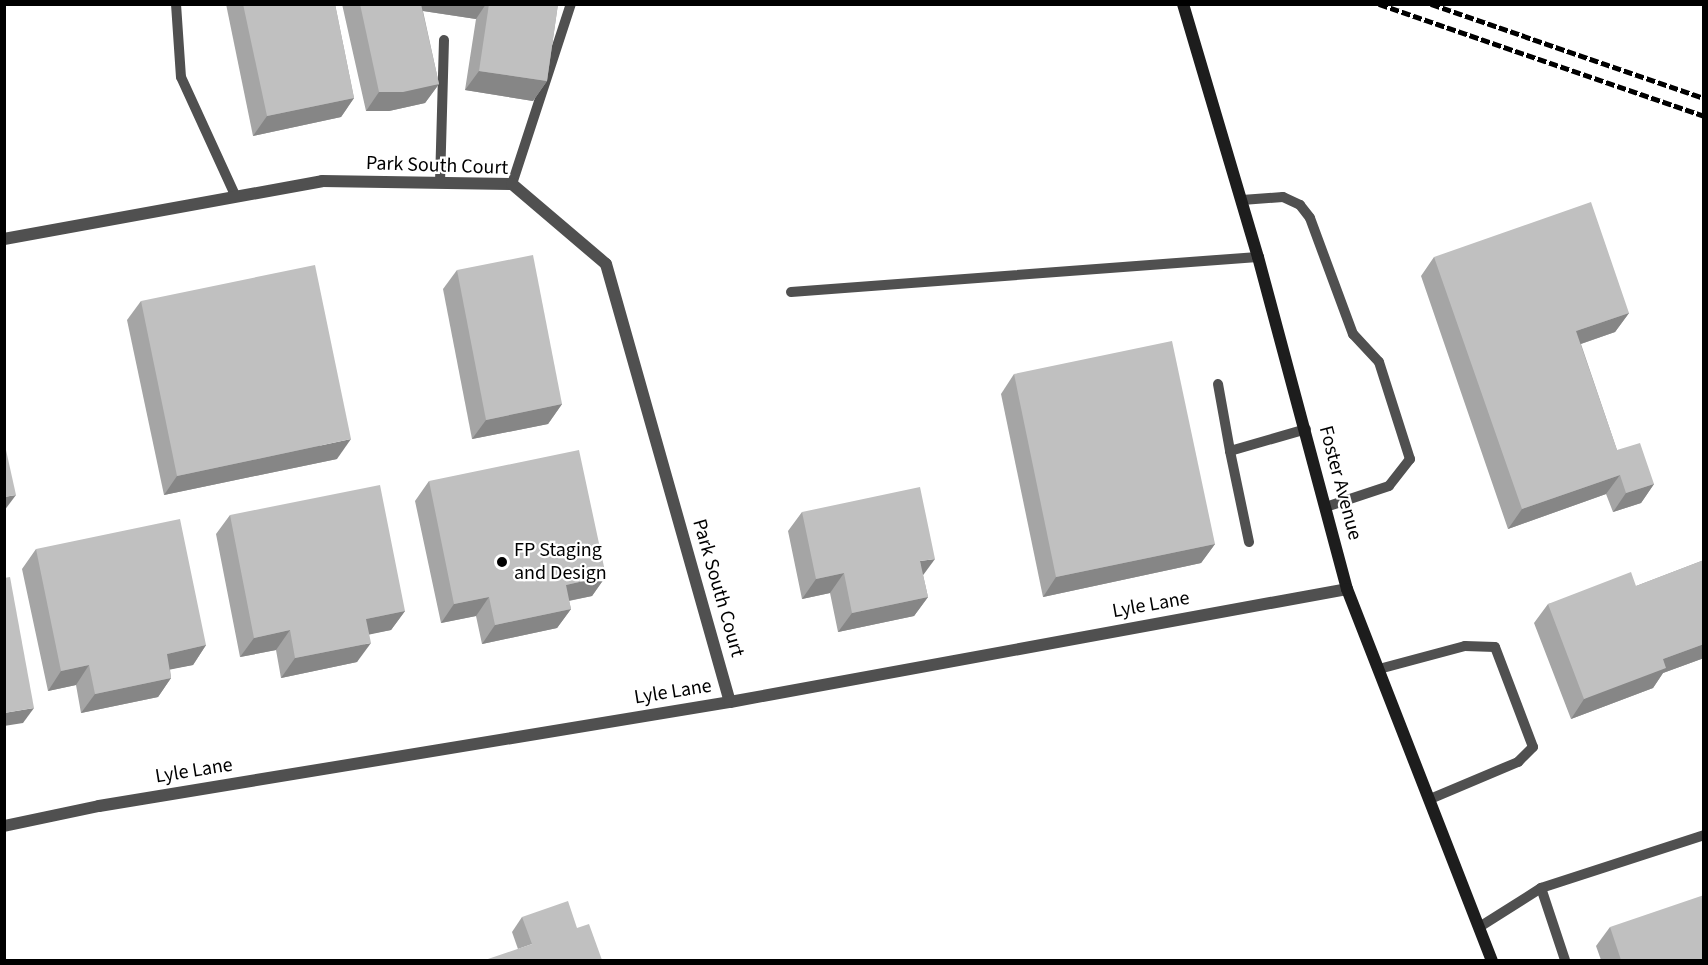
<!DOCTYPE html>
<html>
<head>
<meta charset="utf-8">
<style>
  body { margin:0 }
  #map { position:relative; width:1708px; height:965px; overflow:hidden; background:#fff; font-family:"Source Sans 3",sans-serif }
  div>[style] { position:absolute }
  .service>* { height:10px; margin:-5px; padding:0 5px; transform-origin:5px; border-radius:5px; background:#505050 }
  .minor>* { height:12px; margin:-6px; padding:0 6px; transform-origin:6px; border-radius:6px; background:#505050 }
  .secondary>* { height:12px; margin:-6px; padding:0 6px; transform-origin:6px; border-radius:6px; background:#1d1d1d }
  .rail>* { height:4.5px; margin-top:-2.25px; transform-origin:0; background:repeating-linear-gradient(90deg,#000 0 9px,transparent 0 12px) }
  .wall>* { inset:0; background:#a5a5a5 }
  .shaded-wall>* { inset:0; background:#868686 }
  .building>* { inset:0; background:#c0c0c0 }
  .dots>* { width:16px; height:16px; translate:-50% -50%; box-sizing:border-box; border:3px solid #fff; border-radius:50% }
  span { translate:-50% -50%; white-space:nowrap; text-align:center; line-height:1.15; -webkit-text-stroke:4.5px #fff; paint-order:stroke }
  .street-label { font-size:20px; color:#000 }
  .poi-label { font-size:20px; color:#000 }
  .left { translate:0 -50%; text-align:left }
  .frame { position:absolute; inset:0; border:6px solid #000; pointer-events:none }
</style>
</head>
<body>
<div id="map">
  <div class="service">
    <div style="left:176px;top:4px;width:73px;rotate:86.1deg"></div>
    <div style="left:181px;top:77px;width:132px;rotate:65.4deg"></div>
    <div style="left:440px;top:183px;width:143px;rotate:-88.4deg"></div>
    <div style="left:512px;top:184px;width:189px;rotate:-71.9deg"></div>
    <div style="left:1242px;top:200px;width:41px;rotate:-4.2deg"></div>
    <div style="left:1283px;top:197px;width:19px;rotate:25deg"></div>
    <div style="left:1300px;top:205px;width:16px;rotate:52deg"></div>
    <div style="left:1310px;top:218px;width:124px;rotate:69.7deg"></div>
    <div style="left:1353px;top:334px;width:38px;rotate:47deg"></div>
    <div style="left:1379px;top:362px;width:102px;rotate:72.3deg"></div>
    <div style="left:1410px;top:459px;width:34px;rotate:128deg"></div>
    <div style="left:1389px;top:486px;width:66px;rotate:161.6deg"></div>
    <div style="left:791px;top:292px;width:468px;rotate:-4.3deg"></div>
    <div style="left:1218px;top:384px;width:68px;rotate:79.8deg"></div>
    <div style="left:1249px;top:542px;width:93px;rotate:-101.8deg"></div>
    <div style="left:1230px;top:451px;width:79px;rotate:-16.1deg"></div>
    <div style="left:1379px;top:669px;width:89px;rotate:-15deg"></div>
    <div style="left:1465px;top:646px;width:30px;rotate:2deg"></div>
    <div style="left:1495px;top:647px;width:107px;rotate:69.2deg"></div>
    <div style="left:1533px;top:747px;width:21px;rotate:135deg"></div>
    <div style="left:1518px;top:762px;width:95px;rotate:157.2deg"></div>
    <div style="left:1481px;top:926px;width:71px;rotate:-32.3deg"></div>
    <div style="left:1565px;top:960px;width:76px;rotate:-108.4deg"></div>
    <div style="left:1541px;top:888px;width:171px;rotate:-18deg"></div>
  </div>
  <div class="minor">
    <div style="left:4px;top:239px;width:323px;rotate:-10.3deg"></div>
    <div style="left:322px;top:181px;width:190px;rotate:0.9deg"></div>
    <div style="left:512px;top:184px;width:123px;rotate:40.4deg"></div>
    <div style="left:606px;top:264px;width:455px;rotate:74.2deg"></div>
    <div style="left:4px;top:826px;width:97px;rotate:-11.9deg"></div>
    <div style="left:99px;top:806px;width:640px;rotate:-9.36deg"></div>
    <div style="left:730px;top:702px;width:627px;rotate:-10.38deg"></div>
  </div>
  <div class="secondary">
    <div style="left:1183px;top:4px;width:264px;rotate:73.5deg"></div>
    <div style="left:1258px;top:257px;width:344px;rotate:75deg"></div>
    <div style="left:1347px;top:589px;width:398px;rotate:68.7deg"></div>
  </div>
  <div class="rail">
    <div style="left:1379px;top:4px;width:344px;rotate:19deg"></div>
    <div style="left:1431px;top:4px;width:289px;rotate:19deg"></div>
  </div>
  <div class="wall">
    <div style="clip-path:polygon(226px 4px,335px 4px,354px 98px,341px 117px,253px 136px)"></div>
    <div style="clip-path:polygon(342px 4px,558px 4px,547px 81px,533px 101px,465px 90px,476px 19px,423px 11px,439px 84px,425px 103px,389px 111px,366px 111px)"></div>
    <div style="clip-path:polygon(1434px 257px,1629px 313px,1615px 332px,1581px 344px,1617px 450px,1654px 484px,1641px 503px,1613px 512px,1606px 494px,1508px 529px,1421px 276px)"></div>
    <div style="clip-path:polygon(457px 270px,562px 404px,548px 424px,472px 439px,443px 289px)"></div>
    <div style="clip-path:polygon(141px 301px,337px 459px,164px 495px,127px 320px)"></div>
    <div style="clip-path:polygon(1014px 374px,1215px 544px,1201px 563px,1043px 597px,1001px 394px)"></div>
    <div style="clip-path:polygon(429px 481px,606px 576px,592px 596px,569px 601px,571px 609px,557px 628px,482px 644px,476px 616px,441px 623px,415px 501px)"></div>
    <div style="clip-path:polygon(802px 512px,923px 575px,928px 597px,914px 616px,838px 632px,830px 593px,802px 599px,788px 531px)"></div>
    <div style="clip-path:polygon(230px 515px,405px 611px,391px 630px,369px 634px,357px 662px,281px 678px,276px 650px,240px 657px,216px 534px)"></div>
    <div style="clip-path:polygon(36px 549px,206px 645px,193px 665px,170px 669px,171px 678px,158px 697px,81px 713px,76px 685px,48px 691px,22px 569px)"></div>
    <div style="clip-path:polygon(1704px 560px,1704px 658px,1663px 673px,1653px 688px,1571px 719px,1534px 623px,1548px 604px,1636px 586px)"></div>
    <div style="clip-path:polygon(522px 917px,577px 928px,518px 949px,512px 932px)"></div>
    <div style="clip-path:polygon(1610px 927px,1704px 960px,1601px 960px,1596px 946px)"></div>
  </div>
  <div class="shaded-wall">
    <div style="clip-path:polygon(413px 4px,486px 4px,476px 19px,410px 9px)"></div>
    <div style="clip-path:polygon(479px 71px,547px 81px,533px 101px,465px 90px)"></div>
    <div style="clip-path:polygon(439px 84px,425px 103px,389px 111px,366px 111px,379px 92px)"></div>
    <div style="clip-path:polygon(354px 98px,341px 117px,253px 136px,267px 116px)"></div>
    <div style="clip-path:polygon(1629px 313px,1615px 332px,1563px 350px,1576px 331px)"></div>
    <div style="clip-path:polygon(562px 404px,548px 424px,472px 439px,486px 420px)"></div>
    <div style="clip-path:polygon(351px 439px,337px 459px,164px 495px,177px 476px)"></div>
    <div style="clip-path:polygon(1620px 475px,1606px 494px,1508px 529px,1522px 509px)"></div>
    <div style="clip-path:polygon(1654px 484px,1641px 503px,1613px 512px,1626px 493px)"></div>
    <div style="clip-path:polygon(16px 495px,4px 511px,4px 497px)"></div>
    <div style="clip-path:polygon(1215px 544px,1201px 563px,1043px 597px,1056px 577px)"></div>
    <div style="clip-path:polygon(935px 559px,921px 578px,920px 561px)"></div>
    <div style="clip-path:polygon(844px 573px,830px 593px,802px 599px,816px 579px)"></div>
    <div style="clip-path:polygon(606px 576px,592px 596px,552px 604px,566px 585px)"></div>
    <div style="clip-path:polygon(489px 597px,476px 616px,441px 623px,454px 604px)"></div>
    <div style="clip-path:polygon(928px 597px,914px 616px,838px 632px,852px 613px)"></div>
    <div style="clip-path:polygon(571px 609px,557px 628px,482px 644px,495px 625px)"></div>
    <div style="clip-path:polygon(405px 611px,391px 630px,353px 638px,366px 619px)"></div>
    <div style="clip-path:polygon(290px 630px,276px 650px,240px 657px,254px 638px)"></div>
    <div style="clip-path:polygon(371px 643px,357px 662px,281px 678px,295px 658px)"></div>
    <div style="clip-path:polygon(1704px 644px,1704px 658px,1663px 673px,1653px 688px,1571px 719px,1584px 699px,1663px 659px)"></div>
    <div style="clip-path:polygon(206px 645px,193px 665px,153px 673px,167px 654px)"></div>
    <div style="clip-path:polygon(89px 665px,76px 685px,48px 691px,61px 671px)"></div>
    <div style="clip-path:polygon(171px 678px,158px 697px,81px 713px,95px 694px)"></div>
    <div style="clip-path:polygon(34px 708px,23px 723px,4px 726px,4px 713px)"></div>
  </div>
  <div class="building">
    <div style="clip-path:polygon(243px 4px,335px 4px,354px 98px,267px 116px)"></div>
    <div style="clip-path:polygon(360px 4px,421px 4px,439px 84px,403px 92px,379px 92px)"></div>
    <div style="clip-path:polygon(489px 4px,558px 4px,547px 81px,479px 71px)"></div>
    <div style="clip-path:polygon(1591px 202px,1629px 313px,1576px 331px,1617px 450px,1640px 443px,1654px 484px,1626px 493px,1620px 475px,1522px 509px,1434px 257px)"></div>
    <div style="clip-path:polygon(533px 255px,562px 404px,486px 420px,457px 270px)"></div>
    <div style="clip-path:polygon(315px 265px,351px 439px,177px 476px,141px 301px)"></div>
    <div style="clip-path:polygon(1172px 341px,1215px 544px,1056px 577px,1014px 374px)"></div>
    <div style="clip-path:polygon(4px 441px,16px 495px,4px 497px)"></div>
    <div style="clip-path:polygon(579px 450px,606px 576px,566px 585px,571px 609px,495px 625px,489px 597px,454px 604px,429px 481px)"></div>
    <div style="clip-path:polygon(380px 485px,405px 611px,366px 619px,371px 643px,295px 658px,290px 630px,254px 638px,230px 515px)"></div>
    <div style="clip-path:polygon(920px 487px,935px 559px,920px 561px,928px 597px,852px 613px,844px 573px,816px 579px,802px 512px)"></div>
    <div style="clip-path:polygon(180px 519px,206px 645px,167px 654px,171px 678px,95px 694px,89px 665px,61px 671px,36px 549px)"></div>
    <div style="clip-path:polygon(1704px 560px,1704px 644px,1663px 659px,1666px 668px,1584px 699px,1548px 604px,1631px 572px,1636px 586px)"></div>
    <div style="clip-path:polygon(10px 577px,34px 708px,4px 713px,4px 578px)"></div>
    <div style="clip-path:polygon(1704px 895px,1704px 960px,1621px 960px,1610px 927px)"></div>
    <div style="clip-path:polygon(568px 901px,577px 928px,589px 924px,602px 960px,485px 960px,532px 944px,522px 917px)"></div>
  </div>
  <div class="dots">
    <div style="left:502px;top:562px;background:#000"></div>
  </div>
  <div class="street-label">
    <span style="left:437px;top:166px;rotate:2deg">Park South Court</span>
    <span style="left:1340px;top:483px;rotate:75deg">Foster Avenue</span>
    <span style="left:718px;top:588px;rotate:74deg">Park South Court</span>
    <span style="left:1151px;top:605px;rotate:-10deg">Lyle Lane</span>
    <span style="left:673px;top:692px;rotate:-9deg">Lyle Lane</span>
    <span style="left:194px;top:771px;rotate:-9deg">Lyle Lane</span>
  </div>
  <div class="poi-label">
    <span class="left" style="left:514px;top:562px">FP Staging<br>and Design</span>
  </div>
  <div class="frame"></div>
</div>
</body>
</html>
